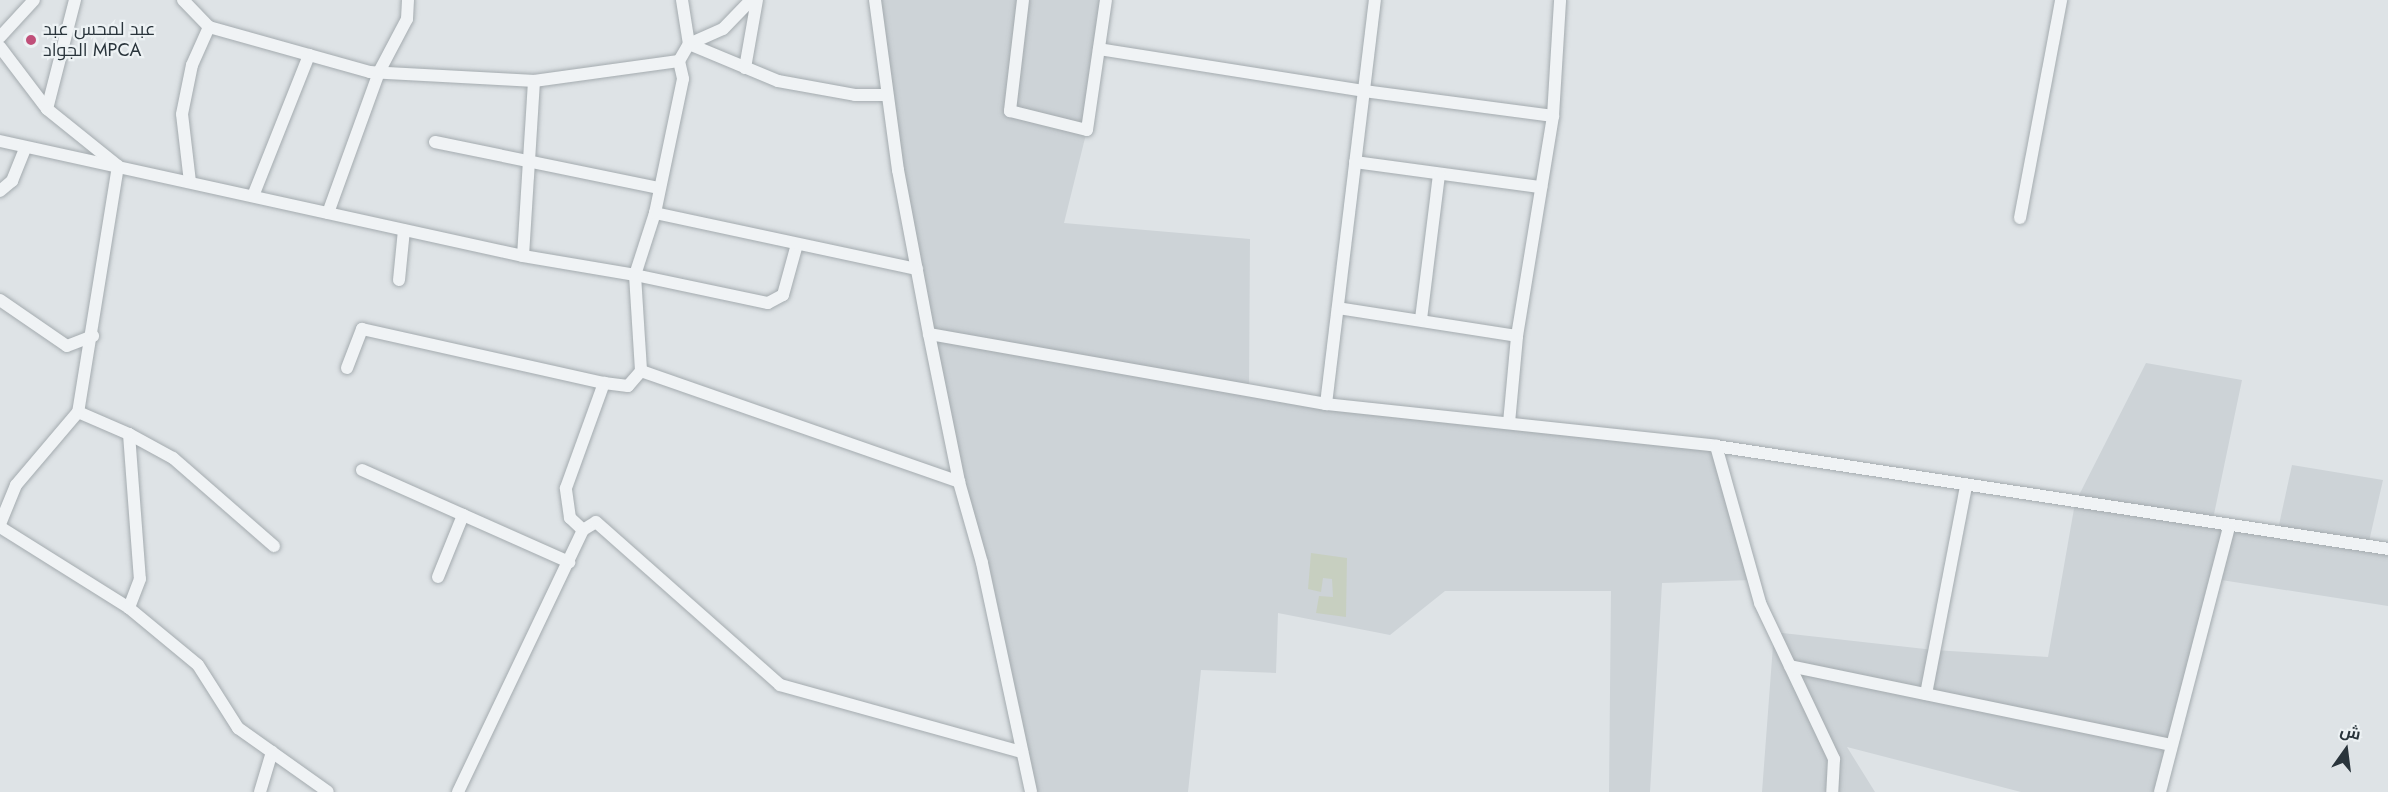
<!DOCTYPE html>
<html>
<head>
<meta charset="utf-8">
<style>
  body { margin:0 }
  #map { position:relative; width:2388px; height:792px; overflow:hidden; background:#dee3e6; font-family:Jost,Cairo,sans-serif }
  div>[style] { position:absolute }
  .built>* { inset:0; background:#cdd3d7 }
  .green>* { inset:0; background:#c7cfc0 }
  .roads { filter:drop-shadow(0 0 2px #a4abaf) drop-shadow(0 0 2px #a4abaf) }
  .minor>* { height:12px; margin:-6px; padding:0 6px; transform-origin:6px; border-radius:6px; background:#f0f3f5 }
  .dots>* { width:16px; height:16px; translate:-50% -50%; box-sizing:border-box; border:3px solid #edf2f4; border-radius:50% }
  span { translate:-50% -50%; white-space:nowrap; text-align:center; line-height:1.15; -webkit-text-stroke:4.5px #edf2f4; paint-order:stroke }
  .poi-label { font-size:18px; color:#29343b }
  .left { translate:0 -50%; text-align:left }
  .north { position:absolute; left:2316px; top:720px; width:60px; height:60px; -webkit-text-stroke:4px #edf2f4; paint-order:stroke; rotate:14deg; font-size:16px; font-weight:700; line-height:24px; text-align:center; color:#29343b }
  .north::after { content:''; display:block; margin:auto; width:21px; height:27px; background:#29343b; clip-path:polygon(50% 0,100% 100%,50% 72%,0 100%) }
</style>
</head>
<body>
<div id="map">
  <div class="built">
    <div style="clip-path:polygon(879px 0,1106px 0,1087px 130px,1064px 223px,1250px 239px,1249px 392px,1716px 446px,1752px 580px,1662px 583px,1650px 792px,1609px 792px,1611px 591px,1445px 591px,1390px 635px,1278px 613px,1276px 673px,1201px 670px,1188px 792px,1031px 792px,898px 170px)"></div>
    <div style="clip-path:polygon(2146px 363px,2242px 380px,2212px 524px,2277px 534px,2292px 465px,2383px 480px,2368px 546px,2388px 549px,2388px 606px,2215px 579px,2160px 792px,2021px 792px,1847px 747px,1875px 792px,1762px 792px,1774px 632px,1934px 650px,2048px 657px,2075px 503px)"></div>
  </div>
  <div class="green">
    <div style="clip-path:polygon(1311px 553px,1347px 558px,1346px 617px,1316px 613px,1319px 596px,1333px 597px,1332px 579px,1323px 578px,1321px 592px,1308px 589px)"></div>
  </div>
  <div class="roads">
    <div class="minor">
      <div style="left:183px;top:0;width:37px;rotate:46deg"></div>
      <div style="left:209px;top:27px;width:167px;rotate:15.6deg"></div>
      <div style="left:370px;top:72px;width:164px;rotate:3.1deg"></div>
      <div style="left:534px;top:81px;width:175px;rotate:93.6deg"></div>
      <div style="left:523px;top:256px;width:114px;rotate:9.6deg"></div>
      <div style="left:635px;top:275px;width:96px;rotate:86.4deg"></div>
      <div style="left:641px;top:371px;width:337px;rotate:19.2deg"></div>
      <div style="left:682px;top:0;width:45px;rotate:81deg"></div>
      <div style="left:689px;top:44px;width:96px;rotate:22.6deg"></div>
      <div style="left:778px;top:81px;width:78px;rotate:10.3deg"></div>
      <div style="left:855px;top:95px;width:32px"></div>
      <div style="left:875px;top:0;width:172px;rotate:82.3deg"></div>
      <div style="left:898px;top:170px;width:167px;rotate:79.3deg"></div>
      <div style="left:929px;top:334px;width:151px;rotate:78.5deg"></div>
      <div style="left:959px;top:482px;width:84px;rotate:74.1deg"></div>
      <div style="left:982px;top:563px;width:234px;rotate:77.9deg"></div>
      <div style="left:1023px;top:0;width:112px;rotate:96.7deg"></div>
      <div style="left:1010px;top:111px;width:79px;rotate:13.9deg"></div>
      <div style="left:1087px;top:130px;width:131px;rotate:-81.7deg"></div>
      <div style="left:0;top:37px;width:50px;rotate:-47.4deg"></div>
      <div style="left:0;top:47px;width:78px;rotate:52.8deg"></div>
      <div style="left:47px;top:109px;width:91px;rotate:38.8deg"></div>
      <div style="left:118px;top:166px;width:249px;rotate:99.2deg"></div>
      <div style="left:78px;top:412px;width:96px;rotate:130.3deg"></div>
      <div style="left:16px;top:485px;width:42px;rotate:112.3deg"></div>
      <div style="left:1099px;top:49px;width:268px;rotate:9deg"></div>
      <div style="left:1364px;top:91px;width:191px;rotate:7.5deg"></div>
      <div style="left:679px;top:61px;width:18px;rotate:77deg"></div>
      <div style="left:683px;top:79px;width:137px;rotate:101.8deg"></div>
      <div style="left:655px;top:213px;width:65px;rotate:107.9deg"></div>
      <div style="left:635px;top:275px;width:136px;rotate:11.9deg"></div>
      <div style="left:768px;top:303px;width:17px;rotate:-28deg"></div>
      <div style="left:783px;top:295px;width:53px;rotate:-74.6deg"></div>
      <div style="left:745px;top:68px;width:69px;rotate:-80deg"></div>
      <div style="left:534px;top:81px;width:146px;rotate:-7.9deg"></div>
      <div style="left:679px;top:61px;width:20px;rotate:-60deg"></div>
      <div style="left:689px;top:44px;width:37px;rotate:-24deg"></div>
      <div style="left:723px;top:29px;width:40px;rotate:-46deg"></div>
      <div style="left:47px;top:109px;width:113px;rotate:-75.6deg"></div>
      <div style="left:0;top:141px;width:535px;rotate:12.4deg"></div>
      <div style="left:435px;top:142px;width:229px;rotate:11.6deg"></div>
      <div style="left:1355px;top:162px;width:188px;rotate:7.7deg"></div>
      <div style="left:190px;top:182px;width:68px;rotate:-96.7deg"></div>
      <div style="left:182px;top:114px;width:50px;rotate:-78.5deg"></div>
      <div style="left:192px;top:65px;width:42px;rotate:-65.9deg"></div>
      <div style="left:0;top:191px;width:16px;rotate:-40deg"></div>
      <div style="left:12px;top:181px;width:35px;rotate:-68deg"></div>
      <div style="left:253px;top:196px;width:152px;rotate:-68.3deg"></div>
      <div style="left:328px;top:213px;width:150px;rotate:-70.1deg"></div>
      <div style="left:379px;top:72px;width:60px;rotate:-62.2deg"></div>
      <div style="left:407px;top:19px;width:19px;rotate:-87deg"></div>
      <div style="left:655px;top:213px;width:268px;rotate:12.1deg"></div>
      <div style="left:2020px;top:218px;width:222px;rotate:-79.3deg"></div>
      <div style="left:399px;top:280px;width:50px;rotate:-84.3deg"></div>
      <div style="left:0;top:300px;width:81px;rotate:34.5deg"></div>
      <div style="left:67px;top:346px;width:28px;rotate:-21deg"></div>
      <div style="left:1338px;top:308px;width:181px;rotate:8.9deg"></div>
      <div style="left:1421px;top:319px;width:146px;rotate:-82.9deg"></div>
      <div style="left:929px;top:334px;width:403px;rotate:10deg"></div>
      <div style="left:1326px;top:404px;width:392px;rotate:6.1deg"></div>
      <div style="left:1716px;top:446px;width:680px;rotate:8.71deg"></div>
      <div style="left:347px;top:368px;width:42px;rotate:-69deg"></div>
      <div style="left:362px;top:329px;width:248px;rotate:12.6deg"></div>
      <div style="left:604px;top:383px;width:24px;rotate:7deg"></div>
      <div style="left:628px;top:386px;width:20px;rotate:-49deg"></div>
      <div style="left:1326px;top:404px;width:407px;rotate:-83.1deg"></div>
      <div style="left:78px;top:412px;width:56px;rotate:23.3deg"></div>
      <div style="left:129px;top:434px;width:145px;rotate:85.7deg"></div>
      <div style="left:140px;top:579px;width:31px;rotate:111deg"></div>
      <div style="left:1509px;top:423px;width:87px;rotate:-84.7deg"></div>
      <div style="left:1517px;top:336px;width:223px;rotate:-80.7deg"></div>
      <div style="left:1553px;top:116px;width:116px;rotate:-86.5deg"></div>
      <div style="left:129px;top:434px;width:50px;rotate:28.6deg"></div>
      <div style="left:173px;top:458px;width:134px;rotate:41.1deg"></div>
      <div style="left:1716px;top:446px;width:163px;rotate:74.3deg"></div>
      <div style="left:1760px;top:603px;width:173px;rotate:64.6deg"></div>
      <div style="left:1834px;top:759px;width:33px;rotate:93deg"></div>
      <div style="left:362px;top:470px;width:227px;rotate:24deg"></div>
      <div style="left:0;top:527px;width:152px;rotate:32.1deg"></div>
      <div style="left:129px;top:608px;width:89px;rotate:39.6deg"></div>
      <div style="left:198px;top:665px;width:75px;rotate:57.6deg"></div>
      <div style="left:238px;top:728px;width:110px;rotate:35.4deg"></div>
      <div style="left:583px;top:530px;width:18px;rotate:-137deg"></div>
      <div style="left:570px;top:518px;width:30px;rotate:-98deg"></div>
      <div style="left:566px;top:488px;width:112px;rotate:-70.1deg"></div>
      <div style="left:438px;top:577px;width:67px;rotate:-68deg"></div>
      <div style="left:1790px;top:666px;width:389px;rotate:11.7deg"></div>
      <div style="left:1926px;top:694px;width:212px;rotate:-79.1deg"></div>
      <div style="left:260px;top:792px;width:42px;rotate:-73.3deg"></div>
      <div style="left:458px;top:792px;width:290px;rotate:-64.5deg"></div>
      <div style="left:583px;top:530px;width:15px;rotate:-32deg"></div>
      <div style="left:596px;top:522px;width:246px;rotate:41.5deg"></div>
      <div style="left:780px;top:685px;width:251px;rotate:15.5deg"></div>
      <div style="left:2160px;top:792px;width:274px;rotate:-75.4deg"></div>
    </div>
  </div>
  <div class="dots">
    <div style="left:31px;top:40px;background:#c04f79"></div>
  </div>
  <div class="poi-label">
    <span class="left" style="left:43px;top:40px">عبد لمحس عبد<br>الجواد MPCA</span>
  </div>
  <div class="north">ش</div>
</div>
</body>
</html>
